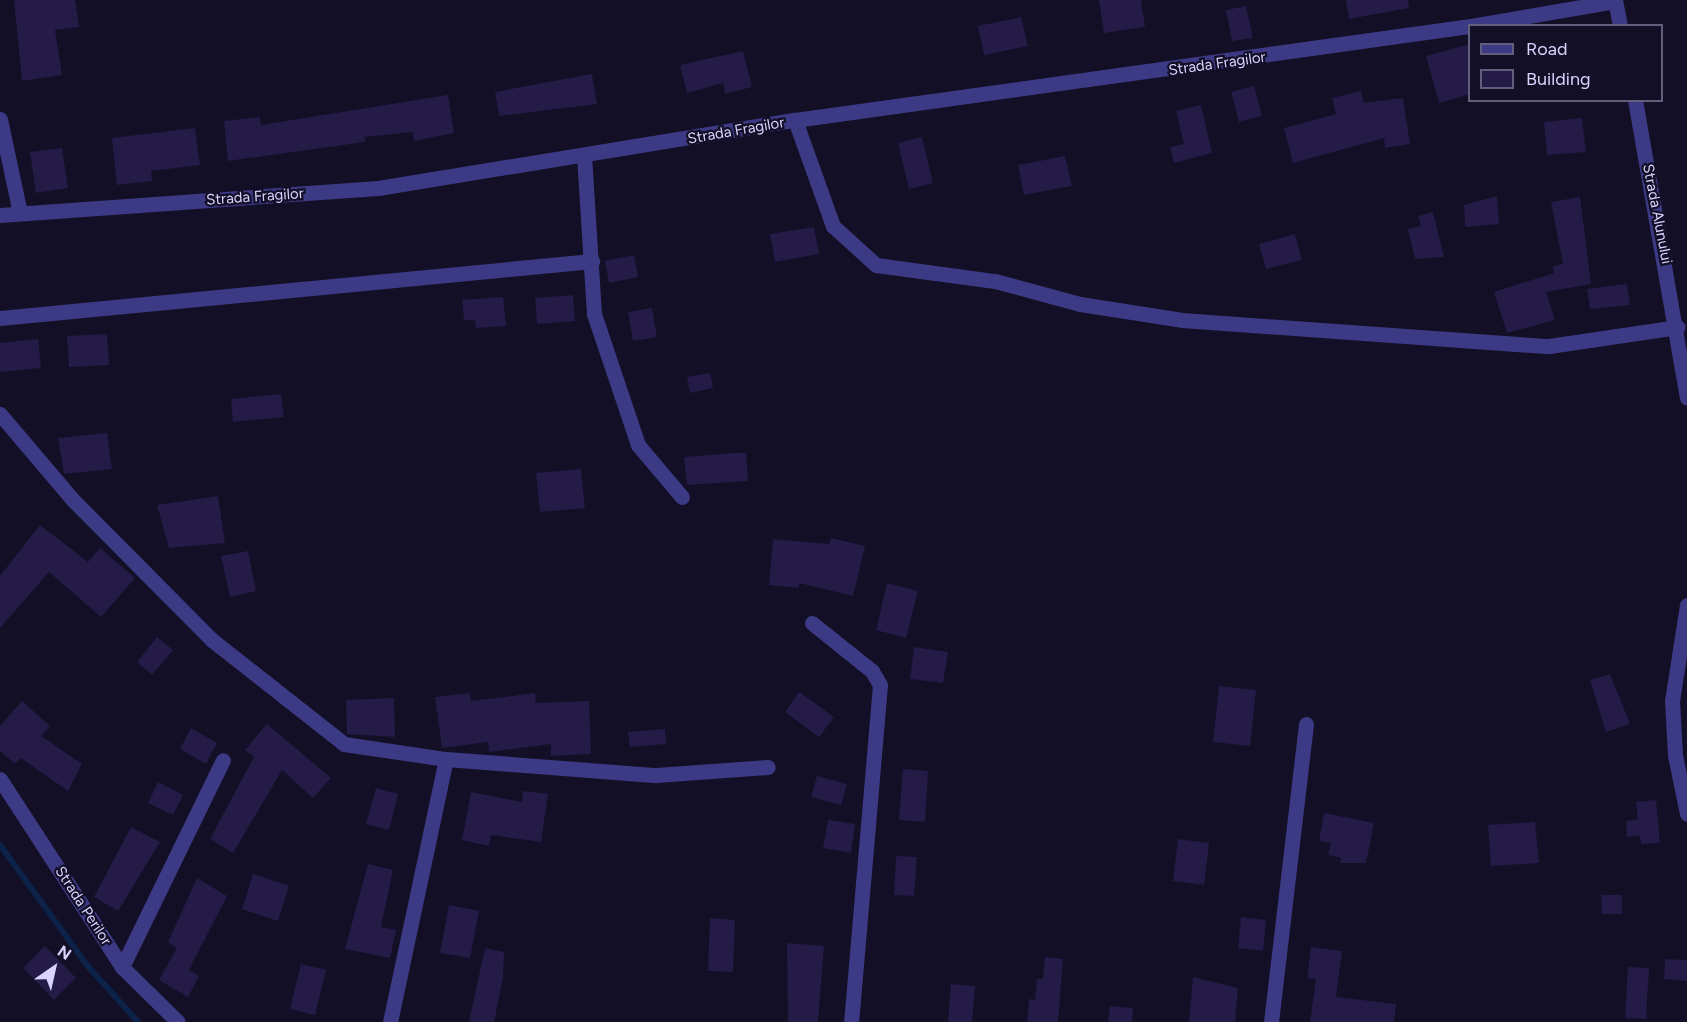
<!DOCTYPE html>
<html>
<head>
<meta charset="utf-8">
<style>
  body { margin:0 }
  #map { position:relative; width:1687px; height:1022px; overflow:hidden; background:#130f26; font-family:Figtree,sans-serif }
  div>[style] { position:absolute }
  .stream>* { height:6px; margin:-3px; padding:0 3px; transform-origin:3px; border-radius:3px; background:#0c2248 }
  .building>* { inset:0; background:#241b47 }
  .minor>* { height:15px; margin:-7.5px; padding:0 7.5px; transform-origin:7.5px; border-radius:7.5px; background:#3d3a85 }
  span { translate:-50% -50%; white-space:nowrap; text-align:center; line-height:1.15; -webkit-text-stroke:4.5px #130f26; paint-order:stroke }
  .street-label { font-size:15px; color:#d9d4ff }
  .legend { position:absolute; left:1468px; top:24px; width:195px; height:78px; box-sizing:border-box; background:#130f26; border:2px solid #625e7d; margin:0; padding:8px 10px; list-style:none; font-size:18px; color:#d9d4ff }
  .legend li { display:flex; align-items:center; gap:12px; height:30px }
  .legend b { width:30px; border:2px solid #625e7d }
  .north { position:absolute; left:24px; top:938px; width:60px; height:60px; -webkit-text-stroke:4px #130f26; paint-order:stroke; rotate:34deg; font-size:16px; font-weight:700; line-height:24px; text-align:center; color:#d9d4ff }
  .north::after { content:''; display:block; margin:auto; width:21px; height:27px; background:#d9d4ff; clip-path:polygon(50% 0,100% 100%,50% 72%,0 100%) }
</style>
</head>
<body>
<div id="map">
  <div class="stream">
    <div style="left:0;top:845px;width:147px;rotate:54.1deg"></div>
    <div style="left:86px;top:964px;width:78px;rotate:48.1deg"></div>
  </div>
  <div class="building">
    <div style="clip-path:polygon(14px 0,75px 0,79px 27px,55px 30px,62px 75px,22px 81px)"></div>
    <div style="clip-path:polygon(1099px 0,1141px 0,1145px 27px,1104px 33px)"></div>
    <div style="clip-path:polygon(1346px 0,1408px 0,1409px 8px,1349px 19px)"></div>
    <div style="clip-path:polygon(1246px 6px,1253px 38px,1232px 41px,1226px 10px)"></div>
    <div style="clip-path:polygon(1021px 17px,1028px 46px,984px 55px,978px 26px)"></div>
    <div style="clip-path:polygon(1470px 44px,1470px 94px,1439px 103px,1426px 56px)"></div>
    <div style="clip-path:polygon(743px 51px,752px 87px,725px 94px,723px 83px,687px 93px,680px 65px)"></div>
    <div style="clip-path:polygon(592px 74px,597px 104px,499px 116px,495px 92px)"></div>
    <div style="clip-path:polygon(1254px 86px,1262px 116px,1239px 122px,1231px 92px)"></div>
    <div style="clip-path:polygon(1361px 91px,1364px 103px,1403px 98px,1410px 144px,1385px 148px,1384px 138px,1293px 163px,1284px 128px,1336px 114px,1332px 98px)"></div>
    <div style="clip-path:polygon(448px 95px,454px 133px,414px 141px,413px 132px,365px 137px,365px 142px,228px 161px,224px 121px,260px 117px,261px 125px)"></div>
    <div style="clip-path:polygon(1201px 105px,1212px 153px,1174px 163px,1170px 147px,1184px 144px,1176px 111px)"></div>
    <div style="clip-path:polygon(1582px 118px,1586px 152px,1547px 155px,1544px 122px)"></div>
    <div style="clip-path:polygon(195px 128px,200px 165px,151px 171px,152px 181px,117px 185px,112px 138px)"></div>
    <div style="clip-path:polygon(922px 137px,933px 183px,909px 189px,898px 143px)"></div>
    <div style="clip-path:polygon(62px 148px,68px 188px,36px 193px,30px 152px)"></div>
    <div style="clip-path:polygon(1065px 156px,1072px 186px,1024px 195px,1018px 165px)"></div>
    <div style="clip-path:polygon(1497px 196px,1499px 224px,1465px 227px,1464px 205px)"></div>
    <div style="clip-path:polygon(1580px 197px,1591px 284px,1546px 292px,1555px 320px,1507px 333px,1494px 292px,1554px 273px,1553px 266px,1563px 264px,1551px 202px)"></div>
    <div style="clip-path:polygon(1433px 212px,1444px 257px,1415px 259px,1408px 229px,1421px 226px,1418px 216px)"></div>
    <div style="clip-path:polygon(814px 227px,819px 254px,775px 262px,770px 234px)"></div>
    <div style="clip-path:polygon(1295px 234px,1302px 260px,1266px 269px,1259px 244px)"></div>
    <div style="clip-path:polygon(634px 255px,638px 277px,609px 283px,605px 261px)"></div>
    <div style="clip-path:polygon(1627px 284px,1630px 305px,1590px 309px,1587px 289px)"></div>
    <div style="clip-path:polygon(573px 295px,575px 321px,537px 324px,535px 298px)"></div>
    <div style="clip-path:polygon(503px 297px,506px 326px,476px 328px,475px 320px,464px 320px,462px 300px)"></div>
    <div style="clip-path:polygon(652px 308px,657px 337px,633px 341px,628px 312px)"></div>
    <div style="clip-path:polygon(107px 334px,109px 365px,69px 367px,67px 336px)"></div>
    <div style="clip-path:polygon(38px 339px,41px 368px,0 372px,0 343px)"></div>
    <div style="clip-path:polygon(710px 373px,713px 388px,690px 393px,687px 377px)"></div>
    <div style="clip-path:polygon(281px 394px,284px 417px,233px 422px,231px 399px)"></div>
    <div style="clip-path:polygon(107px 433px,112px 469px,64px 474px,58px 438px)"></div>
    <div style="clip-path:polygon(734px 453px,746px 453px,748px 481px,687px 485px,684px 457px)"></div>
    <div style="clip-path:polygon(581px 469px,585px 508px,540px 512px,536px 473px)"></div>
    <div style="clip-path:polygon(218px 496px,225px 543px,169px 548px,157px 505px)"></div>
    <div style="clip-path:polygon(40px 525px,88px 562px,100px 548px,135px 578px,101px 617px,49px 572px,0 628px,0 576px)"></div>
    <div style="clip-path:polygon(831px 538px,865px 546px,853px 596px,799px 583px,799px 588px,769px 585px,773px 539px,829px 544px)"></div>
    <div style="clip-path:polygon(248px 551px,256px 591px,230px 597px,221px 556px)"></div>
    <div style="clip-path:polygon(887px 583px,918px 591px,906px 638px,876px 630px)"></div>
    <div style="clip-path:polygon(157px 637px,173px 650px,152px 675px,137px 662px)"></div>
    <div style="clip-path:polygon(914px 647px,948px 652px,943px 683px,910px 679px)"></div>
    <div style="clip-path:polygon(1610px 674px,1630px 724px,1606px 732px,1590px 680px)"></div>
    <div style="clip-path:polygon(1219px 686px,1256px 690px,1250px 746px,1213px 742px)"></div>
    <div style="clip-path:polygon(799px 692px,834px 717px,819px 737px,785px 712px)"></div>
    <div style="clip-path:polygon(470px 693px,471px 701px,535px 693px,536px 703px,589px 701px,591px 754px,551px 756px,551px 744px,489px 752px,488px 742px,442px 748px,435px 697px)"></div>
    <div style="clip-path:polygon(394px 698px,395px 737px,347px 734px,346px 700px)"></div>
    <div style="clip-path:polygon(22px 701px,50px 726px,41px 736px,82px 764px,68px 791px,21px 758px,15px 764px,0 751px,0 726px)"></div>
    <div style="clip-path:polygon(267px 724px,331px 778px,313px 798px,282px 770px,233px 853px,210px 839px,254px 757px,245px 750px)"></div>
    <div style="clip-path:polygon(191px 728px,217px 743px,206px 764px,180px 749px)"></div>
    <div style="clip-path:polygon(665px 729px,666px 744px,630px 747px,628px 732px)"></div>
    <div style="clip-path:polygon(903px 769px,928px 771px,925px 822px,899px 820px)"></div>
    <div style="clip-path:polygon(817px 776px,847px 784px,841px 805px,811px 797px)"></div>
    <div style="clip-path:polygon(158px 782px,183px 795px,173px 815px,148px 803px)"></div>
    <div style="clip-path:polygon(376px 788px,398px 794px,389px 830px,366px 824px)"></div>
    <div style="clip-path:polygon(523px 791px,548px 794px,541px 842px,491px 835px,489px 846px,462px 840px,471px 792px,522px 802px)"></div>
    <div style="clip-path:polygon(1656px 800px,1660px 843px,1641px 844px,1640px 836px,1627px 837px,1626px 821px,1638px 819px,1636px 802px)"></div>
    <div style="clip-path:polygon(1324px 813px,1374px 823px,1366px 863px,1340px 863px,1341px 858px,1328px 855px,1331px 843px,1319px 841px)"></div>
    <div style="clip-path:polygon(828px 820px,855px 824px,851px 853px,823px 848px)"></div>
    <div style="clip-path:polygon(1535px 822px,1539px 863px,1491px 866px,1488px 825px)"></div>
    <div style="clip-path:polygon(131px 827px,160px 842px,118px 911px,94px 897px)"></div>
    <div style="clip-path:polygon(1178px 839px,1209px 843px,1204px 885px,1173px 881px)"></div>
    <div style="clip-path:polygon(896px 856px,917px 857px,914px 896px,894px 895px)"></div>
    <div style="clip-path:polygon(368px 864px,393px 870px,381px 927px,396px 930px,390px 958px,345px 949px)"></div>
    <div style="clip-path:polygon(253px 874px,289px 886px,278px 921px,242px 909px)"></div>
    <div style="clip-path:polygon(197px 878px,227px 896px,189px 970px,199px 976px,188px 997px,159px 980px,177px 948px,168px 942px)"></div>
    <div style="clip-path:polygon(1601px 895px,1622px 895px,1622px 914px,1602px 914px)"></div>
    <div style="clip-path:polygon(449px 905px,479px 911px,470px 958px,440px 953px)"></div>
    <div style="clip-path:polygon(1241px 917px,1266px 920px,1263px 951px,1238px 948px)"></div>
    <div style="clip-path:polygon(710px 918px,735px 920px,733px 972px,708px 971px)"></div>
    <div style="clip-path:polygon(787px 943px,824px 946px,818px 1022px,788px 1022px)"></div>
    <div style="clip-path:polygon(45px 946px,76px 978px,54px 1000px,23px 968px)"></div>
    <div style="clip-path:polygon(1311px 947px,1342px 951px,1336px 997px,1396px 1004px,1394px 1022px,1310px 1022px,1316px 979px,1307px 978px)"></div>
    <div style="clip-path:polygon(485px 948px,504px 952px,503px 978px,494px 1022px,469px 1022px)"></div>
    <div style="clip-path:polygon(1045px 957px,1063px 959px,1058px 1022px,1027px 1022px,1029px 999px,1035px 1000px,1037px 979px,1043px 979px)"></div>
    <div style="clip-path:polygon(1665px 959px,1687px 960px,1687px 981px,1664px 979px)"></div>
    <div style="clip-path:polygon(301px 964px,326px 970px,315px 1015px,290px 1009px)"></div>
    <div style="clip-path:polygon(1628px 967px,1649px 968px,1646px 1019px,1625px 1018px)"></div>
    <div style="clip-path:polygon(1193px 977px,1238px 988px,1235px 1022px,1189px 1022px)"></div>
    <div style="clip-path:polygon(951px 984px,975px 986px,972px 1022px,948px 1022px)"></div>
    <div style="clip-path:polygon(1110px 1006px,1133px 1008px,1132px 1022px,1108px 1022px)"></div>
  </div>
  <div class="minor">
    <div style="left:1615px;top:0;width:26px;rotate:79deg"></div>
    <div style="left:1471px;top:26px;width:146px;rotate:-9.8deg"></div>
    <div style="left:1635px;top:100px;width:302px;rotate:80.1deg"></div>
    <div style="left:0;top:119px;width:96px;rotate:78deg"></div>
    <div style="left:795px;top:120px;width:113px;rotate:70.3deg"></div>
    <div style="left:833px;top:226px;width:58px;rotate:42.2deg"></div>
    <div style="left:876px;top:265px;width:120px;rotate:7.7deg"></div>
    <div style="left:995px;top:281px;width:88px;rotate:15.1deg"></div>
    <div style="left:1080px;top:304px;width:103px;rotate:8.9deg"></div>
    <div style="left:1182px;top:320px;width:368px;rotate:4.1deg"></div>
    <div style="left:1549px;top:346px;width:130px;rotate:-8.4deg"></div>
    <div style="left:584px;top:155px;width:159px;rotate:86.4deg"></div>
    <div style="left:594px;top:314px;width:138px;rotate:71.4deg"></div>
    <div style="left:638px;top:445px;width:68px;rotate:49.8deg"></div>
    <div style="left:0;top:215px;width:379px;rotate:-4.1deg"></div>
    <div style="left:378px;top:188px;width:423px;rotate:-9.3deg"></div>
    <div style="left:795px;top:120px;width:682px;rotate:-7.93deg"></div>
    <div style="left:0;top:318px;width:595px;rotate:-5.5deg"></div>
    <div style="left:0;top:414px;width:111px;rotate:49.7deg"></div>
    <div style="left:72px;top:499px;width:199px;rotate:45.2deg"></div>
    <div style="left:212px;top:640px;width:168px;rotate:38.2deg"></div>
    <div style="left:344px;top:744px;width:103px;rotate:8.4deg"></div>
    <div style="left:446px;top:759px;width:211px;rotate:4.4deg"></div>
    <div style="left:656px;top:775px;width:112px;rotate:-4.1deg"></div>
    <div style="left:1687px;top:605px;width:97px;rotate:98.9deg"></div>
    <div style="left:1672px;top:701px;width:54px;rotate:86.8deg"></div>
    <div style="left:1675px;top:755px;width:60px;rotate:78.5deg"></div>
    <div style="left:812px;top:623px;width:77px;rotate:38.7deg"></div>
    <div style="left:872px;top:671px;width:16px;rotate:60deg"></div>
    <div style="left:880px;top:685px;width:338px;rotate:94.9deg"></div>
    <div style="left:0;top:779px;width:224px;rotate:57deg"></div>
    <div style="left:122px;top:967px;width:78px;rotate:44.5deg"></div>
    <div style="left:122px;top:967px;width:230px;rotate:-64deg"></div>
    <div style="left:390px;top:1022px;width:269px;rotate:-78deg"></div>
    <div style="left:1271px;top:1022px;width:300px;rotate:-83.3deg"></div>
  </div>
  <div class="street-label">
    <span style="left:1217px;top:64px;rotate:-8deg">Strada Fragilor</span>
    <span style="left:736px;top:131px;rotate:-10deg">Strada Fragilor</span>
    <span style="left:255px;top:197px;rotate:-4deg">Strada Fragilor</span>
    <span style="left:1657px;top:214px;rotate:79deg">Strada Alunului</span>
    <span style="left:83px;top:906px;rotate:57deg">Strada Perilor</span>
  </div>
  <ul class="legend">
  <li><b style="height:8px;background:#3d3a85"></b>Road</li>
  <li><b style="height:16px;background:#241b47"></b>Building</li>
  </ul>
  <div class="north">N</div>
</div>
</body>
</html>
